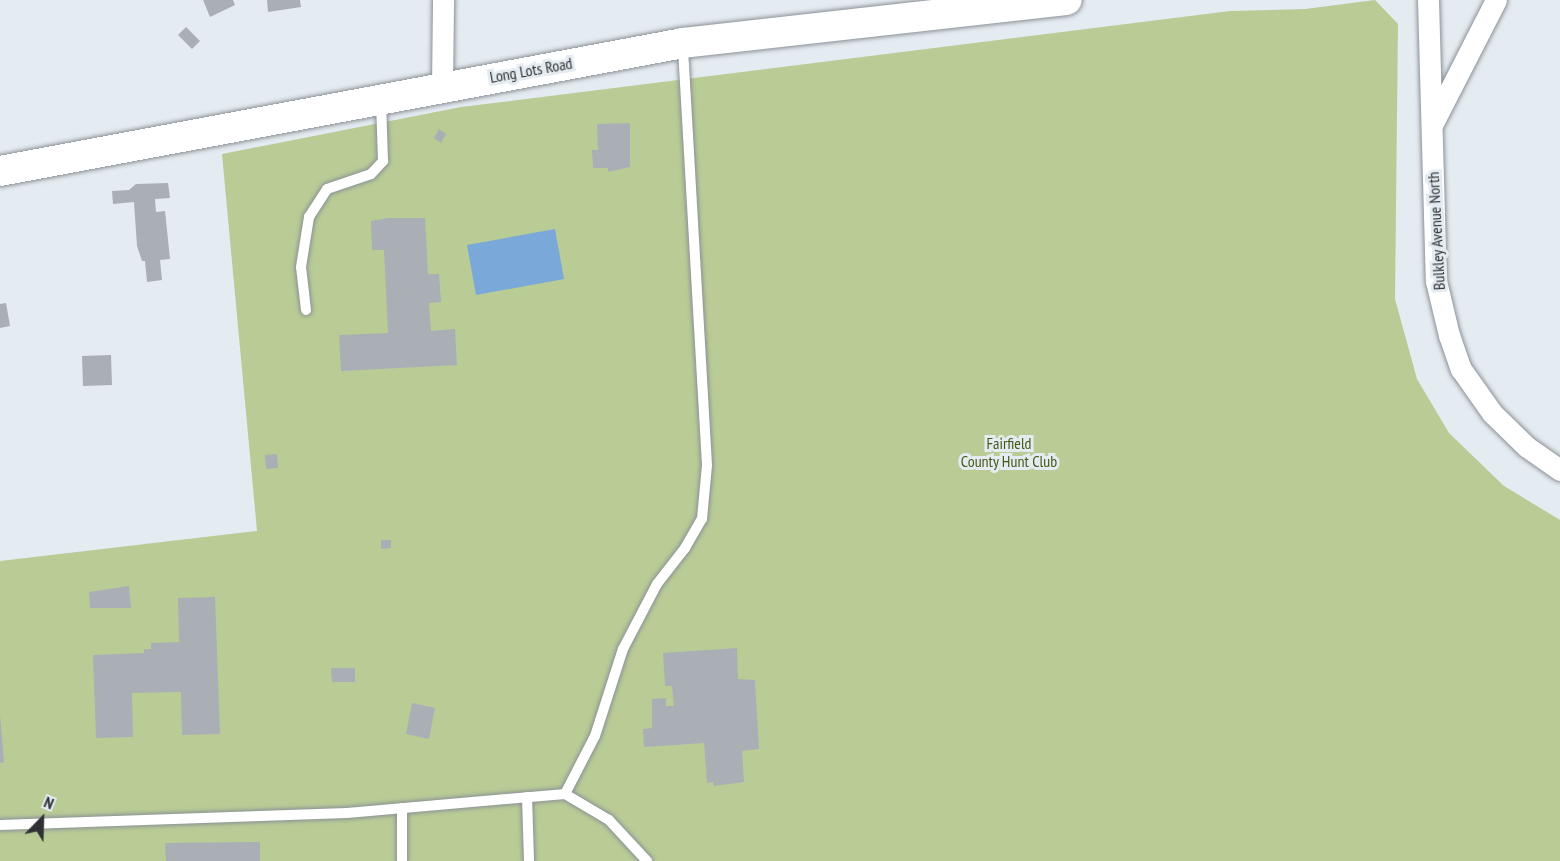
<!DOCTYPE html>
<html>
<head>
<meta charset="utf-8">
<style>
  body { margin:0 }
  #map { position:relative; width:1560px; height:861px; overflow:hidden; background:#e4ebf1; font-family:"PT Sans Narrow",sans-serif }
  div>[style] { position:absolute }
  .green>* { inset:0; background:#b9cc96 }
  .water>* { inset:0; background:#79a8d9 }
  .building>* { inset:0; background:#a9afb5 }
  .roads { filter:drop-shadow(0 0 2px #8b9196) drop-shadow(0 0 2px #8b9196) }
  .service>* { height:10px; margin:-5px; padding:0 5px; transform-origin:5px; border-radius:5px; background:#fff }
  .minor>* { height:21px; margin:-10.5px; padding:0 10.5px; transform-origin:10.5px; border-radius:10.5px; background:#fff }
  .secondary>* { height:30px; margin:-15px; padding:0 15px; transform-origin:15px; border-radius:15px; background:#fff }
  span { translate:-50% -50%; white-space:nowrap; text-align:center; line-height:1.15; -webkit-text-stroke:6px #e4ebf1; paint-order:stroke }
  .street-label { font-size:16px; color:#2e3033 }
  .park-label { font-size:16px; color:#465914 }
  .north { position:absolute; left:12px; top:789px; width:60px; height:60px; -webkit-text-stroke:4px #e4ebf1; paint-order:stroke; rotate:23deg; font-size:16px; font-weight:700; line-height:24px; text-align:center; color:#2e3033 }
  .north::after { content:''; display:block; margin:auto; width:21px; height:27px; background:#2e3033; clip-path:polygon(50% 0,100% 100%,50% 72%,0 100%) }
</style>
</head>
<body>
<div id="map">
  <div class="green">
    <div style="clip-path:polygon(1375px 0,1398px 24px,1395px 299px,1417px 379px,1449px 433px,1504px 486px,1560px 520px,1560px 861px,0 861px,0 561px,257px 531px,222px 154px,461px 107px,1230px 11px,1305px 9px)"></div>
  </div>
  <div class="water">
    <div style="clip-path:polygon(555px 229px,564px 279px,476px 295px,467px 245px)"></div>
  </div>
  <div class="building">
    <div style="clip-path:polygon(203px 0,233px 0,235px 5px,210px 17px)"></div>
    <div style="clip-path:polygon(267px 0,300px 0,301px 7px,268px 12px)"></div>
    <div style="clip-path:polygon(186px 27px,200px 41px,192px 49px,178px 35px)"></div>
    <div style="clip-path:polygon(630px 123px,630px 167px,608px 172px,608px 168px,593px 168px,592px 150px,598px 150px,597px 124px)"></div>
    <div style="clip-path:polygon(439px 129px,446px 134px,441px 143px,434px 138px)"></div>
    <div style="clip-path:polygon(168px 183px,170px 198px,155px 199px,156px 212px,165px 211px,170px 259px,160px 260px,162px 280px,147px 282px,145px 261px,142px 261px,137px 246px,134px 202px,113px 204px,112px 191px,129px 190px,136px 184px)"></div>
    <div style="clip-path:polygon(388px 218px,425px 218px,428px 274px,439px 274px,441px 302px,429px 303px,431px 331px,455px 329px,457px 365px,341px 371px,339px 335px,388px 333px,384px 250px,372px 250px,371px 221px)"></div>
    <div style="clip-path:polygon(6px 303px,10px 326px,0 328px,0 304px)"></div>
    <div style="clip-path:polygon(111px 355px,112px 385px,83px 386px,82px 356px)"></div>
    <div style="clip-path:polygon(277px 454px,278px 468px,266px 469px,265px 455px)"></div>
    <div style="clip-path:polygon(381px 540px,391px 540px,391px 548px,381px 549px)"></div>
    <div style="clip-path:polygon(129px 586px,131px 608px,90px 608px,89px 592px)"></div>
    <div style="clip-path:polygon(215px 597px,220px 734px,182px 735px,181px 692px,132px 693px,133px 737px,96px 738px,93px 655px,144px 653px,144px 649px,151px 649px,151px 643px,179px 642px,178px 598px)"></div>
    <div style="clip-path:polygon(737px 648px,738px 679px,755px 680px,759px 749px,742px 751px,744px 782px,714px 786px,713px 782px,707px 783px,704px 743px,644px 747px,643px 729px,652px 728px,652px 699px,666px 698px,666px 706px,674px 706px,672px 686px,665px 686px,663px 653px)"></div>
    <div style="clip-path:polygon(331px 668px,355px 668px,355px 682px,332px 682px)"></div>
    <div style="clip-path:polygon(412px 703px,435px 708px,429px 739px,406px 734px)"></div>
    <div style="clip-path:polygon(0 715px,4px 762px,0 763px)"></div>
    <div style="clip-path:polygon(260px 842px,260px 861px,166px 861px,165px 843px)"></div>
  </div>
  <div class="roads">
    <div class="service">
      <div style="left:306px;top:310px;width:43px;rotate:-96.6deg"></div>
      <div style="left:301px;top:267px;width:51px;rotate:-80.9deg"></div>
      <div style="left:309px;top:217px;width:33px;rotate:-57deg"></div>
      <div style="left:327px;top:189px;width:46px;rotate:-18.8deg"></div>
      <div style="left:371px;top:174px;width:18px;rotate:-47deg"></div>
      <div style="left:383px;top:161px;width:60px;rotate:-91.9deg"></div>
      <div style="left:565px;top:794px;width:65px;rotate:-62.7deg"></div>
      <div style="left:595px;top:736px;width:91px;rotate:-72.2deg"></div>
      <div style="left:623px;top:649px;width:73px;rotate:-62.4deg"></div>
      <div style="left:657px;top:584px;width:46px;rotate:-52.1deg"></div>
      <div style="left:685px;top:548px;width:34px;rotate:-60deg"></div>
      <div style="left:702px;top:519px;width:54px;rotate:-84.7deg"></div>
      <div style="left:707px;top:465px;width:420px;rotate:-93.3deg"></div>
      <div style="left:527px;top:797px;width:64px;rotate:88.2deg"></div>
      <div style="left:0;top:825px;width:347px;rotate:-2deg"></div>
      <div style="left:347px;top:813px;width:219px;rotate:-5deg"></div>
      <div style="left:565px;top:794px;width:51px;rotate:30.6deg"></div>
      <div style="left:609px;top:820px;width:56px;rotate:47.2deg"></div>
      <div style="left:402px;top:861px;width:53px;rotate:-90deg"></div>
    </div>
    <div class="minor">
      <div style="left:1428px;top:0;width:281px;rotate:88.4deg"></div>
      <div style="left:1436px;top:281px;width:56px;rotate:76.5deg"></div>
      <div style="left:1449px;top:335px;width:36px;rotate:71deg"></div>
      <div style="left:1461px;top:369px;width:54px;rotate:54.8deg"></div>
      <div style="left:1492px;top:413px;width:49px;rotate:44.2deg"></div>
      <div style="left:1527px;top:447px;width:40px;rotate:34.9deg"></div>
      <div style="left:442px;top:86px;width:86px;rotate:-89.3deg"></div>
      <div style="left:1433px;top:123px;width:138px;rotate:-62.9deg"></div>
    </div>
    <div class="secondary">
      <div style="left:0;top:171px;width:695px;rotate:-10.61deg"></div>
      <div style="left:683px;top:43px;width:386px;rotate:-6.4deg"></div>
    </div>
  </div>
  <div class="street-label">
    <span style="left:531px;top:70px;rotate:-10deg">Long Lots Road</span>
    <span style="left:1436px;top:231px;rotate:-93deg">Bulkley Avenue North</span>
  </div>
  <div class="park-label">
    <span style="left:1009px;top:452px">Fairfield<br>County Hunt Club</span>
  </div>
  <div class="north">N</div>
</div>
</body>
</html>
